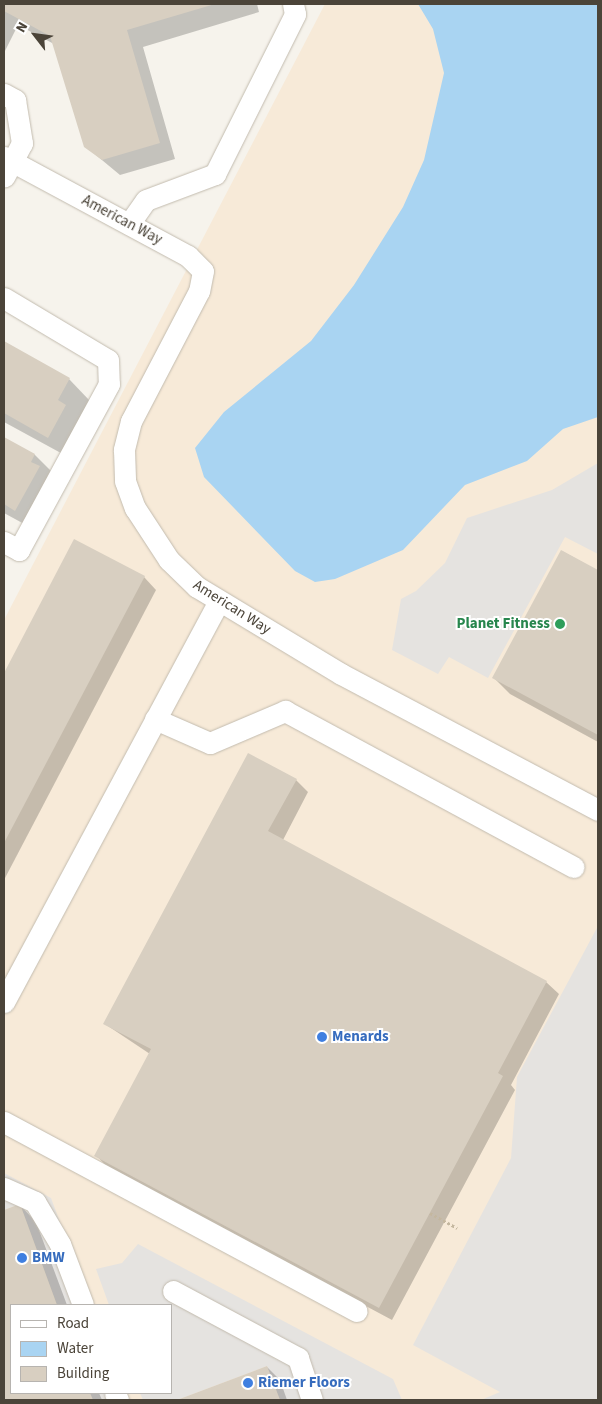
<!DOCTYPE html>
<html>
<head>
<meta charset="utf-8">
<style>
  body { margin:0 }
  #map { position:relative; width:602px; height:1404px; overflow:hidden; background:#f6f3ec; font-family:"Source Sans 3",sans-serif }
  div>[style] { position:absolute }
  .commercial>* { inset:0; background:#f7ead8 }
  .parking>* { inset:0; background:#e5e3e0 }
  .water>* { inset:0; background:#a9d4f2 }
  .shadow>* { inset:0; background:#0003 }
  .building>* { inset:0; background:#d8cfc1 }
  .path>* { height:3px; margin-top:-1.5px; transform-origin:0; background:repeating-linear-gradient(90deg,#c4b79f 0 2.5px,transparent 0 5px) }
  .roads { filter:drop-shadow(0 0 1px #c2bbae) drop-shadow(0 0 1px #c2bbae) }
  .minor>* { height:21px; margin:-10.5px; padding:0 10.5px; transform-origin:10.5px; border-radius:10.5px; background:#fff }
  .dots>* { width:14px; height:14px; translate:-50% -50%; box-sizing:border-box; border:2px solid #fff; border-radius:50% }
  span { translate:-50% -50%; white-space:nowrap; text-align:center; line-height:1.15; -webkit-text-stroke:4px #fff; paint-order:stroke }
  .street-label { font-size:15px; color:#4b4439 }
  .leisure-label { font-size:15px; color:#27864d; font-weight:700 }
  .right { translate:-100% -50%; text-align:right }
  .shop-label { font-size:15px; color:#366cbe; font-weight:700 }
  .left { translate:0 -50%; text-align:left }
  .frame { position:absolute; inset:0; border:5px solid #4b4439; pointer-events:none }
  .legend { position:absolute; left:10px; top:1304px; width:162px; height:90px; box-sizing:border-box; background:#fff; border:1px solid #b7b4b0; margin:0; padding:6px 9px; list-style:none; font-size:15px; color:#4b4439 }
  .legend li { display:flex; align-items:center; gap:10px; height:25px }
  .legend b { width:25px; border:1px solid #b7b4b0 }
  .north { position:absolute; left:10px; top:10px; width:50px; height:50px; -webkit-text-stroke:4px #fff; paint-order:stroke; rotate:300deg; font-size:14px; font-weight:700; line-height:20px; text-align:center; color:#4b4439 }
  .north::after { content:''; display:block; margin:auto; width:18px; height:22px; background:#4b4439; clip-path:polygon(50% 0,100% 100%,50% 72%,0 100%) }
</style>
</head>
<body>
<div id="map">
  <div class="commercial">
    <div style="clip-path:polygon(evenodd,325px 4px,598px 4px,598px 1400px,4px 1400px,4px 620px,325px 4px,11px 1305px,171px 1305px,171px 1393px,11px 1393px,11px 1305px)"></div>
  </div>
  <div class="parking">
    <div style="clip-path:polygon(598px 463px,598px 554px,565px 537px,488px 678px,449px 657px,438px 674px,392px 650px,401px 599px,416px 591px,445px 563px,467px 518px,552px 490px)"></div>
    <div style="clip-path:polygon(598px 926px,598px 1400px,481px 1400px,500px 1392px,413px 1345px,511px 1158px,517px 1077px)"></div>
    <div style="clip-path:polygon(4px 1173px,51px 1198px,91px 1305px,57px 1305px,20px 1204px,4px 1210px)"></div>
    <div style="clip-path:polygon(138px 1244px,393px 1379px,402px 1400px,280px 1400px,267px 1366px,177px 1400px,143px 1400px,140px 1393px,171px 1393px,171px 1305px,109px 1305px,96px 1269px,122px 1263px)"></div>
    <div style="clip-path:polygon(90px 1393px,123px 1393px,126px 1400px,93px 1400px)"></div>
  </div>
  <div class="water">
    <div style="clip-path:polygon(418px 4px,598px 4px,598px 417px,563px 429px,527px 461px,465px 485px,403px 550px,335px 579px,315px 582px,295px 571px,204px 477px,195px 448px,224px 412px,311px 341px,354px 285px,403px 207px,424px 160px,444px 73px,433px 29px)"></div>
  </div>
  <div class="shadow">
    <div style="clip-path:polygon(4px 4px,257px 4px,259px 12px,143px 47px,175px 159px,120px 175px,85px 146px,54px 44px,18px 25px,4px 53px)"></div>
    <div style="clip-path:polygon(4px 343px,69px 379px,90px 401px,70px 458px,4px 422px)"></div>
    <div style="clip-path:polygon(4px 438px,35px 455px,56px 476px,37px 531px,4px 513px)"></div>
    <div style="clip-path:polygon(75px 541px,144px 577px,156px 590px,4px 880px,4px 675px)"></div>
    <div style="clip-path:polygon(562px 551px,598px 571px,598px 742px,510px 694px,494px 678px)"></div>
    <div style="clip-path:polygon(296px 780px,308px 792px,283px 840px,546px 982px,559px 994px,511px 1085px,515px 1090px,392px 1320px,108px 1168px,96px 1155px,150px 1054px,105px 1024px)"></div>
    <div style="clip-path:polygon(20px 1205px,36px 1222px,67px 1305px,11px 1305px,11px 1393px,99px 1393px,102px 1400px,4px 1400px,4px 1211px)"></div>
    <div style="clip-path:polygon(267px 1367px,280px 1380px,287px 1400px,180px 1400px)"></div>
  </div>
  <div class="building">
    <div style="clip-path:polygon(4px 4px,215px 4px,127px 30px,160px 143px,102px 160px,84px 147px,50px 36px,4px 11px)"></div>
    <div style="clip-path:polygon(4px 341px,70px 378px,58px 400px,66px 405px,48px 438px,4px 413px)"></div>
    <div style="clip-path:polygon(4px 437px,35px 454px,31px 462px,40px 466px,15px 511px,4px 504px)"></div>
    <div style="clip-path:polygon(74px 539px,145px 576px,4px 843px,4px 673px)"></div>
    <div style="clip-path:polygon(561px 550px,598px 570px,598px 735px,492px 678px)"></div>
    <div style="clip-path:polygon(248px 753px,297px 779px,268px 831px,547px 981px,498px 1073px,503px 1076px,379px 1308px,94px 1156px,151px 1049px,103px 1024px)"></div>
    <div style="clip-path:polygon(20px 1204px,57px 1305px,11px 1305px,11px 1393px,90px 1393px,93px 1400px,4px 1400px,4px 1210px)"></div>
    <div style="clip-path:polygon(267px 1366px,280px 1400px,177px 1400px)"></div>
  </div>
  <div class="path">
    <div style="left:430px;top:1213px;width:31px;rotate:29deg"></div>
  </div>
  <div class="roads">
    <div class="minor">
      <div style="left:4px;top:94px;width:13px;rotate:29deg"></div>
      <div style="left:15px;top:100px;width:44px;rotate:80.8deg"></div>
      <div style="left:22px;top:143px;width:38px;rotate:118deg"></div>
      <div style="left:4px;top:157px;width:209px;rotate:28.3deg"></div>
      <div style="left:188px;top:256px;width:21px;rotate:45deg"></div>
      <div style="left:203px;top:271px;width:20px;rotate:101deg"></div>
      <div style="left:199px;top:291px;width:147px;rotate:117.6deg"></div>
      <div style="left:131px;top:421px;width:30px;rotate:104deg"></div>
      <div style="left:124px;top:450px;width:31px;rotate:88deg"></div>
      <div style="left:125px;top:481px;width:29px;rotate:70deg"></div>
      <div style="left:135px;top:508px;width:62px;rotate:56.8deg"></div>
      <div style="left:169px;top:560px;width:39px;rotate:44deg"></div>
      <div style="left:197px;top:587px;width:168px;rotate:31.1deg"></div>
      <div style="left:341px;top:674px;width:291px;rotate:27.9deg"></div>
      <div style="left:129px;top:224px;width:29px;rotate:-55deg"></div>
      <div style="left:146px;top:200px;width:74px;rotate:-20.6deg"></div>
      <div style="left:215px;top:174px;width:179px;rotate:-63.4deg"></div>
      <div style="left:295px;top:14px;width:10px;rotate:-101deg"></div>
      <div style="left:4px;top:298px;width:121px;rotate:30.8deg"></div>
      <div style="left:108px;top:360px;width:24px;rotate:88deg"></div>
      <div style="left:109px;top:384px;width:189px;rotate:118.5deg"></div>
      <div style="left:19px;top:550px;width:17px;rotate:-152deg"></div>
      <div style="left:155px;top:719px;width:60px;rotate:23.6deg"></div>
      <div style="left:210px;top:743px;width:82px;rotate:-23.1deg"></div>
      <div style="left:285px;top:711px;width:328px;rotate:28.4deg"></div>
      <div style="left:4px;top:1002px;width:455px;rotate:-61.8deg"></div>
      <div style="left:4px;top:1122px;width:400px;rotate:28.2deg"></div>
      <div style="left:4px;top:1188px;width:34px;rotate:24deg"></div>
      <div style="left:35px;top:1202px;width:49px;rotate:59.2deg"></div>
      <div style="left:60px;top:1244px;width:65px;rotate:69.3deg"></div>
      <div style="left:173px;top:1291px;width:142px;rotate:28.2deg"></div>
      <div style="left:298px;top:1358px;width:44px;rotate:71.6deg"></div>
      <div style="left:115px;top:1393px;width:8px;rotate:67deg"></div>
    </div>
  </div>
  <div class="dots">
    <div style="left:560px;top:624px;background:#2e9e5b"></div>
    <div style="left:322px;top:1037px;background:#3f7fe0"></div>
    <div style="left:22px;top:1258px;background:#3f7fe0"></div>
    <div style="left:248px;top:1383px;background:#3f7fe0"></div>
  </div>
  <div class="street-label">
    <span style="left:122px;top:220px;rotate:28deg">American Way</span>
    <span style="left:232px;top:607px;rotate:32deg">American Way</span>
  </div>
  <div class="leisure-label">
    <span class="right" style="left:550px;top:624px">Planet Fitness</span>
  </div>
  <div class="shop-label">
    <span class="left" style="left:332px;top:1037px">Menards</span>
    <span class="left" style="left:32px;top:1258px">BMW</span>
    <span class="left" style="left:258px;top:1383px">Riemer Floors</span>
  </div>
  <div class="frame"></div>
  <ul class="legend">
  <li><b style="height:6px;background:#fff"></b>Road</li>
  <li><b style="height:14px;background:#a9d4f2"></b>Water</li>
  <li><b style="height:14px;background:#d8cfc1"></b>Building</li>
  </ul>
  <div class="north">N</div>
</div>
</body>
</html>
